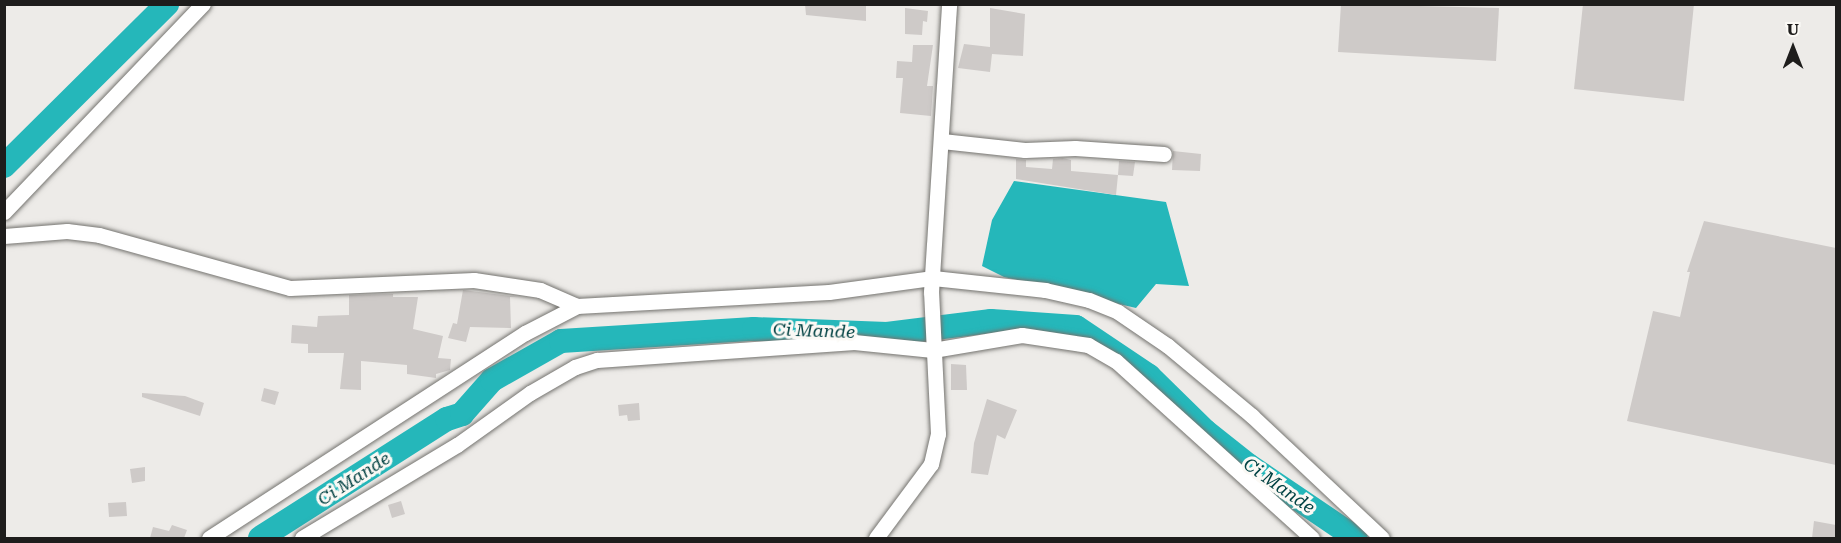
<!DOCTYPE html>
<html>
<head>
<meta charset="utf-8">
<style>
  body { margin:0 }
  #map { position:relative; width:1841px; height:543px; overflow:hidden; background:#edebe8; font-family:"Roboto Serif",serif }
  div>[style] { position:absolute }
  .water>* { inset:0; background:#25b7ba }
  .river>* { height:24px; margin:-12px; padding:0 12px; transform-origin:12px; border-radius:12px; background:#25b7ba }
  .building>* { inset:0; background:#cecac8 }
  .roads { filter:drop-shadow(0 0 2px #74736f) drop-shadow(0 0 2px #74736f) }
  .minor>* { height:15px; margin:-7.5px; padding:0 7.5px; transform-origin:7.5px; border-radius:7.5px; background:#fff }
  span { translate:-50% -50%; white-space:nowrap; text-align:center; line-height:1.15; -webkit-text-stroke:6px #fbf9f5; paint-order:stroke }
  .water-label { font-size:18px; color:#024243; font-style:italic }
  .frame { position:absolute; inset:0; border:6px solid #1e1d1c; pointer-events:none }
  .north { position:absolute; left:1763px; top:18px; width:60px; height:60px; -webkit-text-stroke:4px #fbf9f5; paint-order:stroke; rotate:0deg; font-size:16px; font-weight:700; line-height:24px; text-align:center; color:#1e1d1c }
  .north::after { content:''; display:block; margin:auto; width:21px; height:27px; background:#1e1d1c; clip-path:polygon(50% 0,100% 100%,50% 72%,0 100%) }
</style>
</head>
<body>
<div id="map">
  <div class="water">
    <div style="clip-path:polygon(1014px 181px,1166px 202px,1189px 286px,1156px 284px,1136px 308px,1004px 277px,982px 266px,992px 220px)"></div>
  </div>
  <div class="river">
    <div style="left:4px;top:166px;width:230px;rotate:-44.8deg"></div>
    <div style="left:260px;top:538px;width:222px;rotate:-32.5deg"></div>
    <div style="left:447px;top:419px;width:16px;rotate:-18deg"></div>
    <div style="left:462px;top:414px;width:45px;rotate:-48.6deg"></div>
    <div style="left:492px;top:380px;width:79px;rotate:-29.5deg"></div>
    <div style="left:561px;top:341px;width:193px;rotate:-3.6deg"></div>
    <div style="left:754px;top:329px;width:133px;rotate:2.2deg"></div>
    <div style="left:887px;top:334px;width:105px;rotate:-7.1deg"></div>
    <div style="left:991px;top:321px;width:85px;rotate:4deg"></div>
    <div style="left:1076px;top:327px;width:88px;rotate:33.9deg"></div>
    <div style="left:1149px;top:376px;width:78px;rotate:44.5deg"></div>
    <div style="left:1205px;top:431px;width:55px;rotate:38.3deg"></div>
    <div style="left:1248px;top:465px;width:130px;rotate:34.1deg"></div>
  </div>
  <div class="building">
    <div style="clip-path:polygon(805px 4px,866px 4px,866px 21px,806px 15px)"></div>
    <div style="clip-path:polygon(1341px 4px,1499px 8px,1496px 61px,1338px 52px)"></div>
    <div style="clip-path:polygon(1583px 4px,1694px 4px,1684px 101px,1574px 89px)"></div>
    <div style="clip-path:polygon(905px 8px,928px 11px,927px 22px,923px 21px,922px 35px,905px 34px)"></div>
    <div style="clip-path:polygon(990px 8px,1025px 14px,1023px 56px,992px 54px,990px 72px,958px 68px,964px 44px,990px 47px)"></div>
    <div style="clip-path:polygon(913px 45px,933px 45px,927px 86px,933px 86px,931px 116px,900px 113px,903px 78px,896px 78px,897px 61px,912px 62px)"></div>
    <div style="clip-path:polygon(1173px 151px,1201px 154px,1200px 171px,1172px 170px)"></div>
    <div style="clip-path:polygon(1063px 158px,1071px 160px,1071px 171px,1118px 175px,1116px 195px,1016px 179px,1016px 159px,1026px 160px,1026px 167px,1052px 169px,1053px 159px)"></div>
    <div style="clip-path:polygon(1119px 161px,1135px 162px,1133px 176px,1118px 175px)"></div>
    <div style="clip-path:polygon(1704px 221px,1836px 248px,1836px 465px,1627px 421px,1653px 311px,1680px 317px,1690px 272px,1687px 272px)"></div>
    <div style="clip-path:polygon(463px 290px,518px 297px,510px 297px,511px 328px,470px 327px,466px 342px,448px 338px,453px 323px,457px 324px)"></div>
    <div style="clip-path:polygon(393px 294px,393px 297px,418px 297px,413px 329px,443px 336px,438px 358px,451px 359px,450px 370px,436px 374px,436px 378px,407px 374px,407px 365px,361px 361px,361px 390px,340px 389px,344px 353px,308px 353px,308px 344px,291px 343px,292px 325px,317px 327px,318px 316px,349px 315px,349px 295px)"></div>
    <div style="clip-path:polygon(951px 364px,966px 365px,967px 390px,951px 390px)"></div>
    <div style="clip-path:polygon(264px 388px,279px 392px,275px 405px,261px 401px)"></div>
    <div style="clip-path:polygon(142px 393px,185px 396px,204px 403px,200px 416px,142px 397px)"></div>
    <div style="clip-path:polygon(987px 399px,1017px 410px,1005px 439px,997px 435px,988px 475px,971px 473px,974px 443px)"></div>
    <div style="clip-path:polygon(639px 403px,640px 420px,628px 421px,627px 415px,619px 416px,618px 405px)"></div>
    <div style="clip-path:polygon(145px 467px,145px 481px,132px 483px,130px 469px)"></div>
    <div style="clip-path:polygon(401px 501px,405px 514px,392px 518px,388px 505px)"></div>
    <div style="clip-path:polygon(126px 502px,127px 516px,109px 517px,108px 503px)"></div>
    <div style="clip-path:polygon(1814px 521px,1836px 525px,1836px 538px,1812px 538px)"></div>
    <div style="clip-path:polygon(172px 525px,187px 530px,184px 538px,150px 538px,153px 527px,169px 531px)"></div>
  </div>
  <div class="roads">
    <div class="minor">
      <div style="left:942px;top:141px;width:83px;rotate:6.2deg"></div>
      <div style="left:1025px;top:150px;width:50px;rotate:-2.3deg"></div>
      <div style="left:1075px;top:148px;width:89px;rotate:3.9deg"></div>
      <div style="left:4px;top:212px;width:288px;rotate:-46.3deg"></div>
      <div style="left:4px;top:236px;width:63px;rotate:-4.5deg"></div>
      <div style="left:67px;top:231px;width:32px;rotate:7deg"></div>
      <div style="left:99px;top:235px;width:198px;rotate:15.5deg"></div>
      <div style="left:290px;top:288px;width:184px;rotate:-2.5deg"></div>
      <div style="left:474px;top:280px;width:67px;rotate:8.6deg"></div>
      <div style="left:540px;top:290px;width:40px;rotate:23.4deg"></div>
      <div style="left:209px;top:538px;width:377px;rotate:-33deg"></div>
      <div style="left:525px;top:333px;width:59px;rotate:-27.4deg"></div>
      <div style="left:577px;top:306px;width:252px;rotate:-3.2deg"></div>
      <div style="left:829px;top:292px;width:105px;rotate:-7.7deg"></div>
      <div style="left:933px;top:278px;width:113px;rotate:6.1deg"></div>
      <div style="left:1045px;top:290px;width:45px;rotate:12.8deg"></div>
      <div style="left:1089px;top:300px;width:31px;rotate:22deg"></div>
      <div style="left:1118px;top:312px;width:60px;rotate:34.2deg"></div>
      <div style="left:1168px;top:346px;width:109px;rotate:39.8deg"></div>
      <div style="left:1252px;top:416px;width:178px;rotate:43.2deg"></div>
      <div style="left:302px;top:538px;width:181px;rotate:-31deg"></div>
      <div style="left:457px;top:445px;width:90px;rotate:-35.5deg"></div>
      <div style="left:530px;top:393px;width:52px;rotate:-30deg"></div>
      <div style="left:575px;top:367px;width:23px;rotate:-18deg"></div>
      <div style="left:597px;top:360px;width:258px;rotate:-4deg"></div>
      <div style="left:854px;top:342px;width:79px;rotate:5.8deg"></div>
      <div style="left:933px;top:350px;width:90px;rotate:-9.6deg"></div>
      <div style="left:1022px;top:335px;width:67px;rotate:8.6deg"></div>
      <div style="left:1088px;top:345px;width:32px;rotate:30deg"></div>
      <div style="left:1116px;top:361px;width:264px;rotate:42.1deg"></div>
      <div style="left:876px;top:538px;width:92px;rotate:-53.4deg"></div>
      <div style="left:931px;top:464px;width:31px;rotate:-77deg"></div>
      <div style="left:938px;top:434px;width:142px;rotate:-92.8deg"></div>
      <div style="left:931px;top:292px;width:289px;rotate:-86.4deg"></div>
    </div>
  </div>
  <div class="water-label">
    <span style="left:814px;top:331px;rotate:2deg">Ci Mande</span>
    <span style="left:354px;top:479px;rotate:-33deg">Ci Mande</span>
    <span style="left:1279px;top:486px;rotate:35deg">Ci Mande</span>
  </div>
  <div class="frame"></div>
  <div class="north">U</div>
</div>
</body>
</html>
